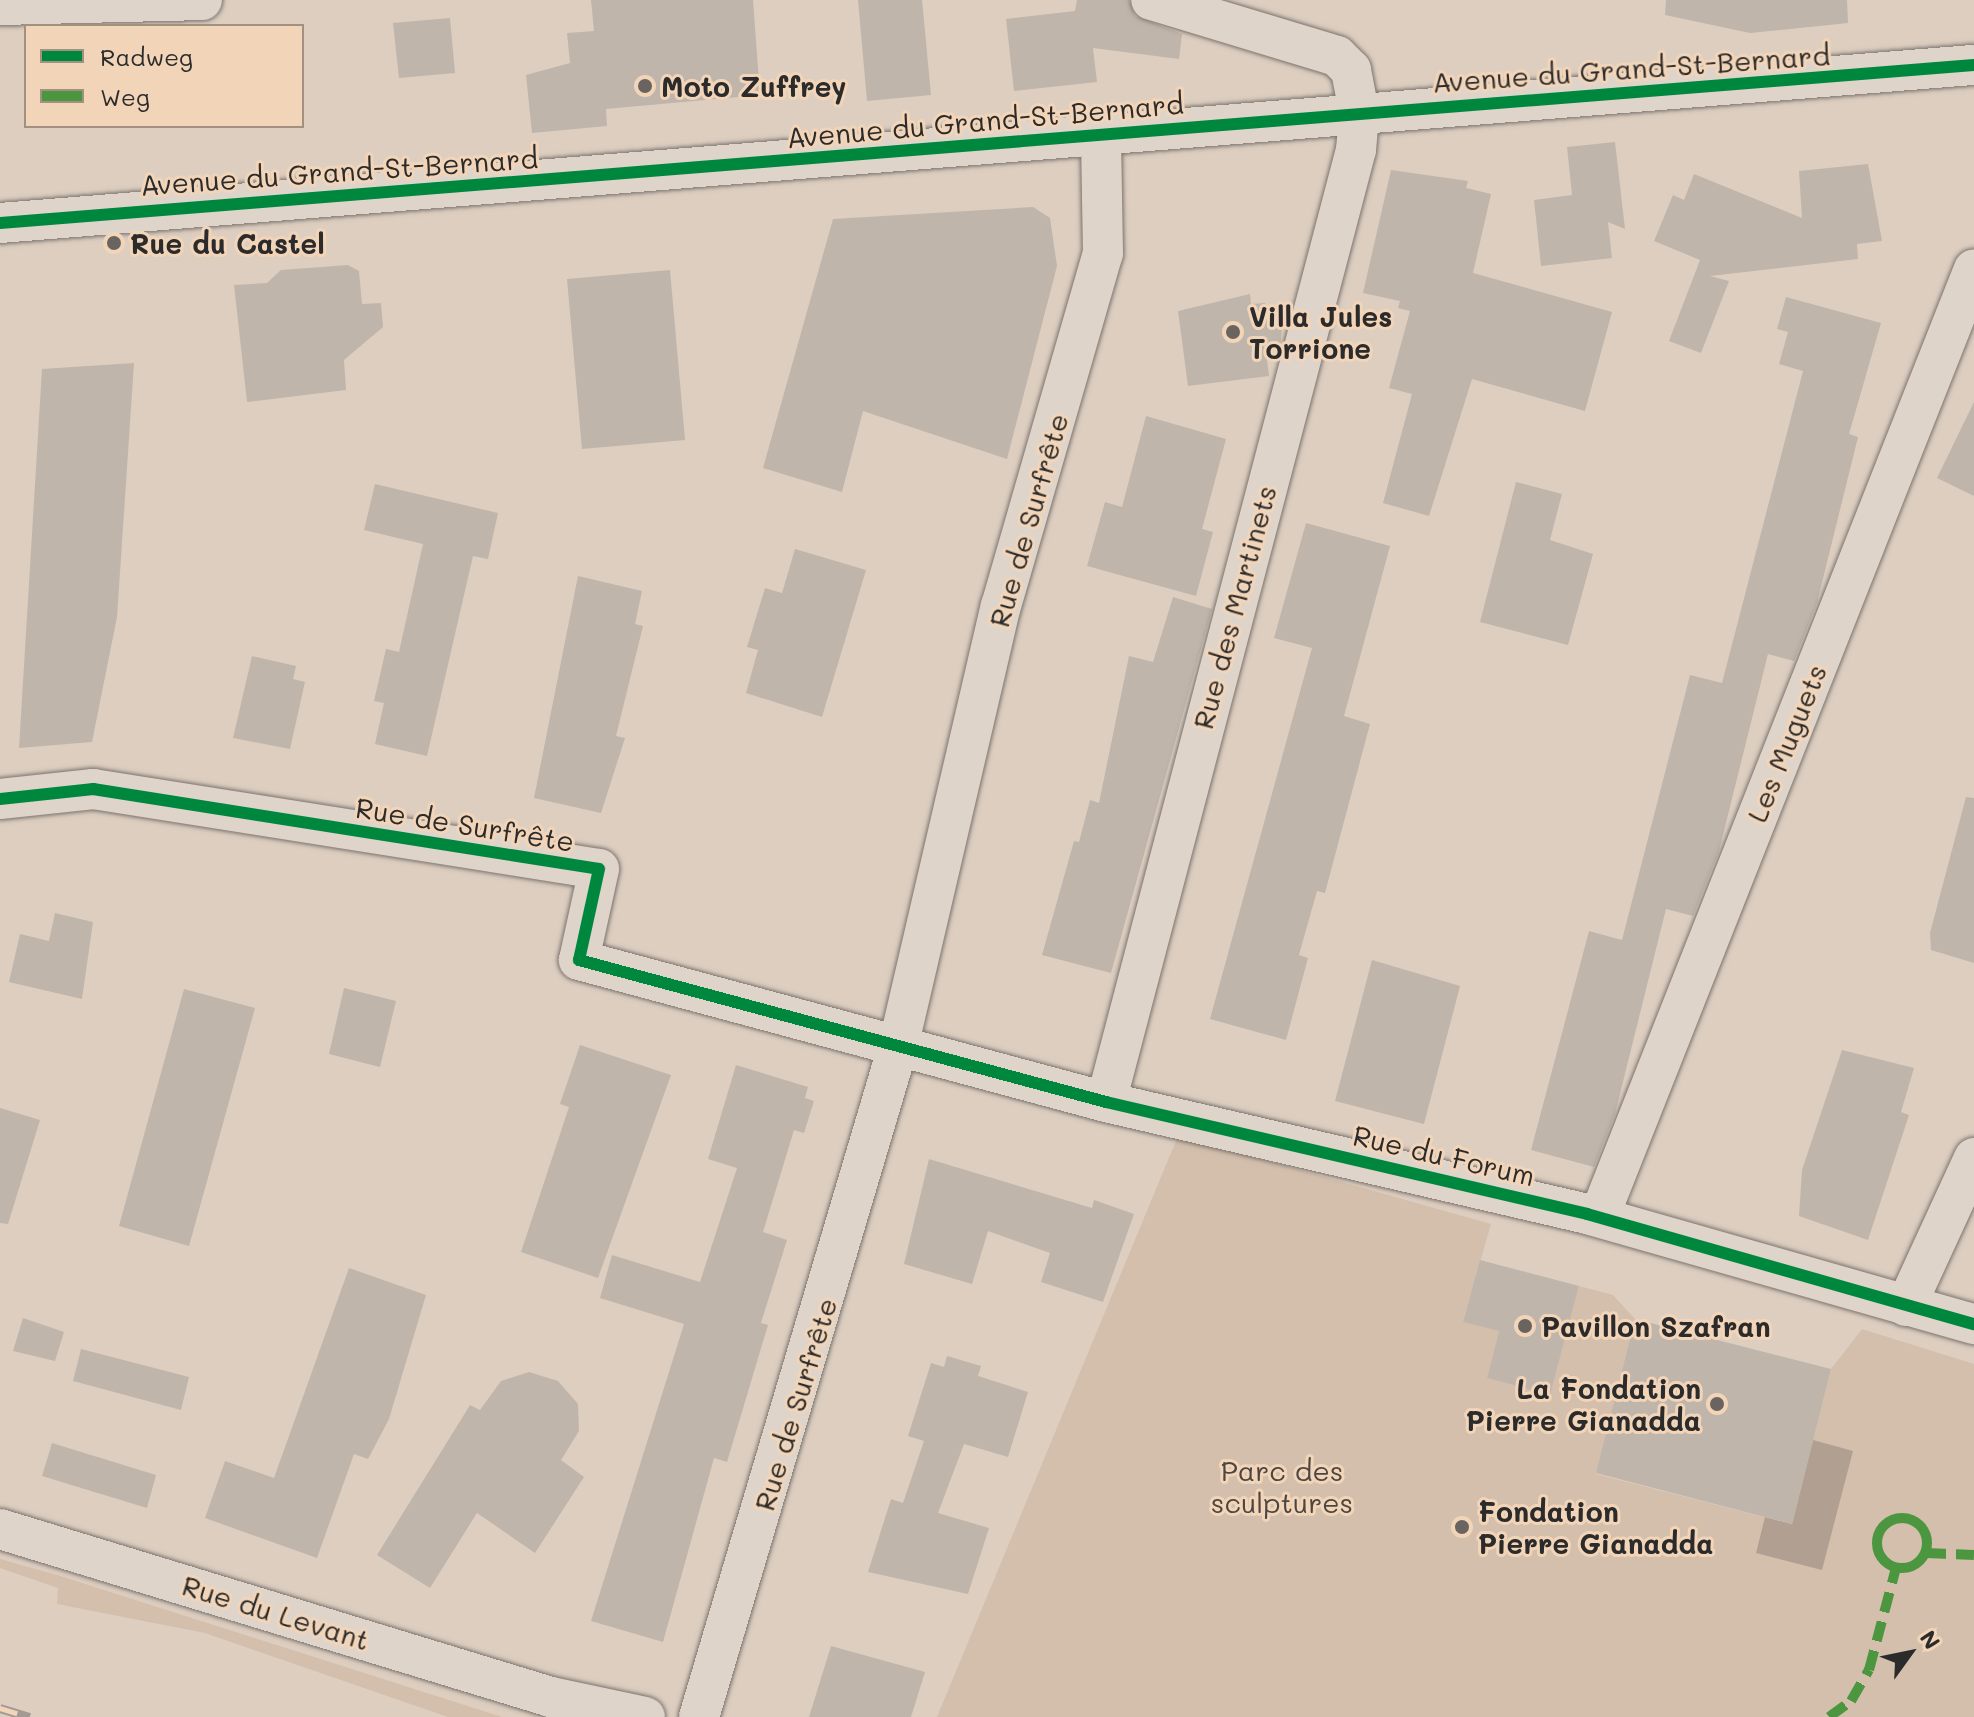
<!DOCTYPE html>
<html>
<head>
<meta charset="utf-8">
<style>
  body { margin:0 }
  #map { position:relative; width:1974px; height:1717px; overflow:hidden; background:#ddcec0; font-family:Mali,sans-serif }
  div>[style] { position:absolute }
  .green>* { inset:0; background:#d3bfac }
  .water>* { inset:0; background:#b1a091 }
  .building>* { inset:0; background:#c0b5ab }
  .roads { filter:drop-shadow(0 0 2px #7b746e) drop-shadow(0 0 2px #7b746e) }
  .minor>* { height:40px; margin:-20px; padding:0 20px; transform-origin:20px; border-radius:20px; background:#dfd4ca }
  .rail>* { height:9px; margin-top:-4.5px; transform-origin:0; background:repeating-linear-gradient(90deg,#f2d5b9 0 18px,#a29a93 0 36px); box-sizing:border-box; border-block:2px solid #a29a93 }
  .quiet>* { height:10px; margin-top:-5px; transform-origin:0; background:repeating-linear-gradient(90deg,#4d9640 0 20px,transparent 0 30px) }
  .quiet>.ring { margin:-5px; padding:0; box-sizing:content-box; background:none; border:10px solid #4d9640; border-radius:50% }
  .cycleway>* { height:12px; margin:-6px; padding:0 6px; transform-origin:6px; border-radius:6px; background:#00873e }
  .dots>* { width:22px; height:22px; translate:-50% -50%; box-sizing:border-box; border:4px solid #f2d5b9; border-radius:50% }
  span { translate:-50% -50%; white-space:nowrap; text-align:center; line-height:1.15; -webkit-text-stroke:6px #f2d5b9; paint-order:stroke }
  .street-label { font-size:28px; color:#2b2b2b }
  .poi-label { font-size:28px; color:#2b2b2b; font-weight:700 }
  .left { translate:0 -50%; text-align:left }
  .right { translate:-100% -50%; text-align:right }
  .park-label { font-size:28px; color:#4b4642 }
  .legend { position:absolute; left:24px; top:24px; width:280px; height:104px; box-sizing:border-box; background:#f2d5b9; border:2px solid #a29180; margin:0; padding:10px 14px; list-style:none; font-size:24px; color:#2b2b2b }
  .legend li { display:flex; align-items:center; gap:16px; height:40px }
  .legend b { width:40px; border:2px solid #a29180 }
  .north { position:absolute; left:1870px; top:1613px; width:80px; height:80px; -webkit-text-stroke:6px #f2d5b9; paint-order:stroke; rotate:57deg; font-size:22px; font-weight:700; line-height:32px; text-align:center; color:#2b2b2b }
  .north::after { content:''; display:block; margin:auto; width:28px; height:36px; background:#2b2b2b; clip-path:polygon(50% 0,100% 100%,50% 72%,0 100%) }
</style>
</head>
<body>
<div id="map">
  <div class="green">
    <div style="clip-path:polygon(1178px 1136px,1491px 1224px,1463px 1321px,1499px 1331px,1487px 1378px,1550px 1394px,1579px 1286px,1613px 1295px,1635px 1319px,1596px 1474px,1791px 1524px,1831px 1369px,1862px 1329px,1974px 1364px,1974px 1717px,937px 1717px)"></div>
    <div style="clip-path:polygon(0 1559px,57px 1575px,502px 1717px,448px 1717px,205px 1633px,57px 1604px,58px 1588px,0 1568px)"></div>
  </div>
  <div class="water">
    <div style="clip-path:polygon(1813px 1440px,1853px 1451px,1822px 1570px,1756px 1553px,1765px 1517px,1792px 1524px)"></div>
  </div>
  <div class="building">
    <div style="clip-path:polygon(591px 0,753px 0,760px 95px,606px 109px,607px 126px,532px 133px,526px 75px,570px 63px,567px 33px,594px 31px)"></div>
    <div style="clip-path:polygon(858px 0,922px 0,931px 95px,867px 101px)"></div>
    <div style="clip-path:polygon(1077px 0,1129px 0,1135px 16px,1182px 34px,1179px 59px,1093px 48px,1097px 82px,1014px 91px,1006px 19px,1075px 11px)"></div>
    <div style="clip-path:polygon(1666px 0,1847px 0,1848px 23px,1750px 33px,1665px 15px)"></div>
    <div style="clip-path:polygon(450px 18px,455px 73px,399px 78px,393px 23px)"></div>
    <div style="clip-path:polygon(1615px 142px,1625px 229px,1608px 222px,1612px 258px,1541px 266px,1534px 200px,1572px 195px,1567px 147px)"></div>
    <div style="clip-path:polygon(1868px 164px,1882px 241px,1857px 244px,1858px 259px,1710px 276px,1729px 281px,1701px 353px,1669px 341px,1700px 260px,1654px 241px,1673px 195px,1684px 200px,1694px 174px,1802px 218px,1799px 171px)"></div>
    <div style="clip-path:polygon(1391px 170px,1468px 181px,1466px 188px,1491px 194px,1473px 273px,1612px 312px,1585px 411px,1472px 379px,1429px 516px,1383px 503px,1412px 394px,1389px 388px,1410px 311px,1398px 308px,1400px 301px,1363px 293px)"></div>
    <div style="clip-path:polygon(1033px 207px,1050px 218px,1057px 266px,1007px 459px,863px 411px,842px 492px,763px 468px,833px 219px)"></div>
    <div style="clip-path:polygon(348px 265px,359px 271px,362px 304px,381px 303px,383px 327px,344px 360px,346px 390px,247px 402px,234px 285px,267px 283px,281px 270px)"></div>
    <div style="clip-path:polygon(670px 270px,685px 440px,582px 449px,567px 279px)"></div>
    <div style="clip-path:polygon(1250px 294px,1251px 304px,1265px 303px,1266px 314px,1283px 312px,1280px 350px,1266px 352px,1269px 376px,1188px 386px,1178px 311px)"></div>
    <div style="clip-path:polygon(1786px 297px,1881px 323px,1849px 434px,1858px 437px,1817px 603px,1794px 661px,1768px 654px,1719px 851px,1693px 916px,1666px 909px,1615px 1114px,1594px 1167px,1531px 1150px,1589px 931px,1622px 940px,1690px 675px,1722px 683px,1803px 371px,1779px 364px,1788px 332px,1777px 329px)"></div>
    <div style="clip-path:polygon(134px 363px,117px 617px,92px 742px,19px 748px,42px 369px)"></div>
    <div style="clip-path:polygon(1974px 402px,1974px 496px,1937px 478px)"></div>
    <div style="clip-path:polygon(1146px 416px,1226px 439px,1202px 529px,1213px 532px,1196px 596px,1087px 566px,1105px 502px,1122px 507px)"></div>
    <div style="clip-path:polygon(1516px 482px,1562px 494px,1550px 540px,1593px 554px,1568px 645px,1480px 622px)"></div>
    <div style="clip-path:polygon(375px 484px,498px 513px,488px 559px,473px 556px,427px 756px,375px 744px,384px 703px,374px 701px,386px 649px,399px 652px,423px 544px,364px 530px)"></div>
    <div style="clip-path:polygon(1306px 523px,1390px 546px,1344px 716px,1370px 724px,1325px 893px,1317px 891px,1299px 955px,1308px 958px,1286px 1040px,1210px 1019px,1312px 648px,1274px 638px)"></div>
    <div style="clip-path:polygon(795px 549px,866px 570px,822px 717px,746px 693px,758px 650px,747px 647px,765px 588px,782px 593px)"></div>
    <div style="clip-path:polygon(578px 576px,642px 591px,635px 624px,643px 626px,616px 736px,625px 738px,601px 813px,534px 798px)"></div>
    <div style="clip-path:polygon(1173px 597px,1212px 609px,1111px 973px,1042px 955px,1074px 841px,1079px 842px,1090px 800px,1099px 803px,1129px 656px,1153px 662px)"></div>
    <div style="clip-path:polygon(252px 656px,296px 666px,293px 679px,305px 682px,290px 749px,233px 738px)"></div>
    <div style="clip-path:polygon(1966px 797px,1974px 798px,1974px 963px,1931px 950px,1930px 933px)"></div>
    <div style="clip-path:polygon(55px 913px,93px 922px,82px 999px,9px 982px,20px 934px,49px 941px)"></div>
    <div style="clip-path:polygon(1372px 960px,1460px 986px,1424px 1124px,1335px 1101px)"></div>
    <div style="clip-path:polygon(344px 988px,396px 1001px,380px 1067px,329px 1054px)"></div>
    <div style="clip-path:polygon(184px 989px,255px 1008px,189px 1246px,119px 1226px)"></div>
    <div style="clip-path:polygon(580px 1045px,671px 1075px,598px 1278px,521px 1252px,569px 1107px,560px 1104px)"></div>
    <div style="clip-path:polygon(1842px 1050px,1914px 1068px,1901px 1112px,1909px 1115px,1868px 1240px,1799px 1216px,1802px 1170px)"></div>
    <div style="clip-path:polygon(736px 1065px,808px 1087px,805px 1098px,814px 1101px,804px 1133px,794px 1130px,763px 1232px,787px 1240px,761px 1323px,768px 1325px,727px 1462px,714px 1458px,663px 1642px,591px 1621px,684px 1324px,600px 1298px,612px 1255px,700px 1282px,737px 1168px,708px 1159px)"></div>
    <div style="clip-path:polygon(0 1108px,40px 1120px,8px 1224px,0 1223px)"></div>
    <div style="clip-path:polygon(929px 1159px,1092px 1208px,1094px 1200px,1134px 1214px,1103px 1302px,1041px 1282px,1050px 1253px,988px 1231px,972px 1284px,904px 1264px)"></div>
    <div style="clip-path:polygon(1480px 1260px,1579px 1286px,1550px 1395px,1487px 1378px,1499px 1331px,1463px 1322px)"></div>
    <div style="clip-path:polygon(349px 1268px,426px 1295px,389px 1419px,368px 1459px,354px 1454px,317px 1558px,205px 1518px,225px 1461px,274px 1478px)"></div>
    <div style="clip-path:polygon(23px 1318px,64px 1332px,55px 1361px,13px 1351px)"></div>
    <div style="clip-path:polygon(1635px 1319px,1831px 1369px,1792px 1524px,1596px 1473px)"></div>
    <div style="clip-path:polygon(81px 1349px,189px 1377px,181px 1410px,73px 1381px)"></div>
    <div style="clip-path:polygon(947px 1356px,981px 1366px,978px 1376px,1028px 1392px,1008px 1457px,964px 1444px,938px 1513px,989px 1528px,968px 1594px,868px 1572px,891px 1499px,903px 1503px,924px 1441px,908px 1436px,931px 1363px,944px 1367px)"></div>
    <div style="clip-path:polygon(529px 1372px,558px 1381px,578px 1404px,579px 1431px,561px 1460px,584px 1477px,535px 1553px,477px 1513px,430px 1588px,377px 1555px,470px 1405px,480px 1410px,501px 1381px)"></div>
    <div style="clip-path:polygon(52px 1443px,156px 1475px,147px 1508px,42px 1476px)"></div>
    <div style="clip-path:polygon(831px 1646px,925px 1672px,911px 1717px,809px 1717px)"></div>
  </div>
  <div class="roads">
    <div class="minor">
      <div style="left:0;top:5px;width:202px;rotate:-1.4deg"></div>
      <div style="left:0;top:223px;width:1980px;rotate:-4.58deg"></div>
      <div style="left:0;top:799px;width:94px;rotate:-6.1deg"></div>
      <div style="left:93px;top:789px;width:512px;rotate:8.98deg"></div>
      <div style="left:599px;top:869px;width:93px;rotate:102.4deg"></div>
      <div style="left:579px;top:960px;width:546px;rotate:15.08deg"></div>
      <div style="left:1106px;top:1102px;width:494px;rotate:13.1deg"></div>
      <div style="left:1587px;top:1214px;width:402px;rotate:15.9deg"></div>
      <div style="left:1106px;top:1102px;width:984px;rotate:-75.29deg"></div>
      <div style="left:1356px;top:150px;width:38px;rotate:-85deg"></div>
      <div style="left:1359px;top:112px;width:43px;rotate:-100.8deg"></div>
      <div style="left:1351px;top:70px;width:20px;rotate:-135deg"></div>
      <div style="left:1337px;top:56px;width:194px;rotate:-163.2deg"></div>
      <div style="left:1599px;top:1217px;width:1019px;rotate:-68.42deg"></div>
      <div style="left:1906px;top:1306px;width:163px;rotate:-65.3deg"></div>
      <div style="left:0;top:1529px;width:576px;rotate:16.96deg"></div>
      <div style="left:551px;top:1697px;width:96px;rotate:12deg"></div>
      <div style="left:699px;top:1717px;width:703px;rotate:-73.47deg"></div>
      <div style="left:899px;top:1043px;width:449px;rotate:-76.9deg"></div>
      <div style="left:1001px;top:606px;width:367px;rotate:-73.9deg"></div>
      <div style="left:1103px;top:253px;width:117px;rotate:-91deg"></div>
    </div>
  </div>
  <div class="rail">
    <div style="left:0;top:1708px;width:31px;rotate:17deg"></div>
  </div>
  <div class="quiet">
    <div class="ring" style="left:1877px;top:1518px;width:40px;height:40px"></div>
    <div style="left:1926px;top:1553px;width:48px;rotate:2.4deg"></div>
    <div style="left:1829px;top:1717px;width:27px;rotate:-36deg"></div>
    <div style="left:1851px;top:1701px;width:36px;rotate:-60deg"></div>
    <div style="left:1869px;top:1670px;width:106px;rotate:-75.2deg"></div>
  </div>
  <div class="cycleway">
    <div style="left:0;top:223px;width:1980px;rotate:-4.58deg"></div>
    <div style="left:0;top:799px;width:94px;rotate:-6.1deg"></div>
    <div style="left:93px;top:789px;width:512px;rotate:8.98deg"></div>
    <div style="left:599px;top:869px;width:93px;rotate:102.4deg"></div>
    <div style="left:579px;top:960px;width:546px;rotate:15.08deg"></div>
    <div style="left:1106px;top:1102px;width:494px;rotate:13.1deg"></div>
    <div style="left:1587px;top:1214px;width:402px;rotate:15.9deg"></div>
  </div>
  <div class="dots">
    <div style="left:645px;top:86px;background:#69645f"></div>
    <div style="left:114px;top:243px;background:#69645f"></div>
    <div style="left:1233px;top:332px;background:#69645f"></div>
    <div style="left:1525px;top:1326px;background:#69645f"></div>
    <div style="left:1717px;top:1404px;background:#69645f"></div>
    <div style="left:1462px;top:1527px;background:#69645f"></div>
  </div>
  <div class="street-label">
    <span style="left:1631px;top:68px;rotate:-4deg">Avenue du Grand-St-Bernard</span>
    <span style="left:985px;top:120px;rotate:-5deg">Avenue du Grand-St-Bernard</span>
    <span style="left:339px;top:171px;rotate:-4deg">Avenue du Grand-St-Bernard</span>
    <span style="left:1028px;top:520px;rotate:-74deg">Rue de Surfrête</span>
    <span style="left:1234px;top:607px;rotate:-75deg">Rue des Martinets</span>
    <span style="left:1786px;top:743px;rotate:-68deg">Les Muguets</span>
    <span style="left:465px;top:824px;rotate:9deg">Rue de Surfrête</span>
    <span style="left:1444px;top:1155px;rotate:13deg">Rue du Forum</span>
    <span style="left:795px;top:1404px;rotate:-73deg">Rue de Surfrête</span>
    <span style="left:276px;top:1612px;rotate:17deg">Rue du Levant</span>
  </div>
  <div class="poi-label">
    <span class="left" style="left:661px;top:86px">Moto Zuffrey</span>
    <span class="left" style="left:130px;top:243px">Rue du Castel</span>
    <span class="left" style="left:1249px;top:332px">Villa Jules<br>Torrione</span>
    <span class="left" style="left:1541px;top:1326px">Pavillon Szafran</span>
    <span class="right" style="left:1701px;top:1404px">La Fondation<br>Pierre Gianadda</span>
    <span class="left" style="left:1478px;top:1527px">Fondation<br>Pierre Gianadda</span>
  </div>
  <div class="park-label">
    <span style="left:1282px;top:1486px">Parc des<br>sculptures</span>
  </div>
  <ul class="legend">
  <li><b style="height:10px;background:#00873e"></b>Radweg</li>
  <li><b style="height:10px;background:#4d9640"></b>Weg</li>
  </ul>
  <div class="north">N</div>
</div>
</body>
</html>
